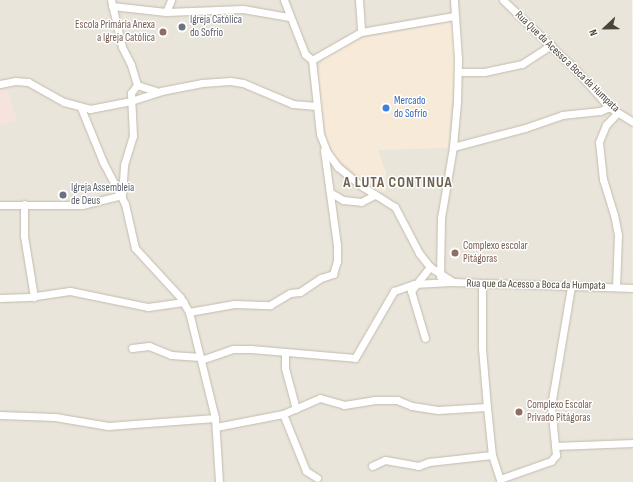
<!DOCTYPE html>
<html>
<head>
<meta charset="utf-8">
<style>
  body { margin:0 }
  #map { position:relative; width:633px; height:482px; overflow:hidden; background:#f6f3ec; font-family:"Sofia Sans Condensed",sans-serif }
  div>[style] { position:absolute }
  .residential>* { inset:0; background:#eae5da }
  .commercial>* { inset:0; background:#f7ead8 }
  .medical>* { inset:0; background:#f6e3e0 }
  .roads { filter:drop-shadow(0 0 1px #c2bbae) drop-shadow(0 0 1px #c2bbae) }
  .minor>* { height:7px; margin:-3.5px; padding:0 3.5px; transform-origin:3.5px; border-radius:3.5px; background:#fff }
  .dots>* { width:11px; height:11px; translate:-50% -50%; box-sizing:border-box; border:2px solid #fff; border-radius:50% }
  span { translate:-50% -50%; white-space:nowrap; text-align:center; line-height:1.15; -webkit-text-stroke:3px #fff; paint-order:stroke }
  .worship-label { font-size:11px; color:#5b616d }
  .left { translate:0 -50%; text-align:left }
  .education-label { font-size:11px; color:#785e54 }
  .right { translate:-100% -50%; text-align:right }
  .street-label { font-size:11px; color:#4b4439 }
  .shop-label { font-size:11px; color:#366cbe }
  .district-label { font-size:15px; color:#6e6250; font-weight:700; letter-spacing:1px }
  .north { position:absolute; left:585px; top:8px; width:40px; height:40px; -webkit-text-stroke:3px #fff; paint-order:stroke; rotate:248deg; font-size:11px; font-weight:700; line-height:16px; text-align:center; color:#4b4439 }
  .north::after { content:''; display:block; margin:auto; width:14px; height:18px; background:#4b4439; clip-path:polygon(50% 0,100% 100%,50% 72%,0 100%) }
</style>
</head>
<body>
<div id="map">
  <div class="residential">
    <div style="clip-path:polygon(0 0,632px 0,633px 482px,0 482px)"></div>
  </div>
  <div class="commercial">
    <div style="clip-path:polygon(452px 22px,455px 61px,448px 148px,378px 150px,386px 173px,386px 191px,378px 192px,336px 157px,327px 142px,318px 81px,319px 67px,324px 58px,363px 38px)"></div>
  </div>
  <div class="medical">
    <div style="clip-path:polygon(7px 88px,17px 121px,0 126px,0 91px)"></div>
  </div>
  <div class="roads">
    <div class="minor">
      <div style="left:111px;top:0;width:48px;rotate:76.8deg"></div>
      <div style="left:122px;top:47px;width:20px;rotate:63deg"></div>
      <div style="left:131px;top:65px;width:21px;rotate:73deg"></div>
      <div style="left:137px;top:85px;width:20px;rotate:18deg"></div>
      <div style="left:284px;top:0;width:58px;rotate:68.7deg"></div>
      <div style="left:305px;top:54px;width:9px;rotate:41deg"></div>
      <div style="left:359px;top:0;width:32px;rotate:86deg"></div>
      <div style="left:503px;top:0;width:101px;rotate:43.8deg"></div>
      <div style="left:576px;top:70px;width:50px;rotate:48.3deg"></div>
      <div style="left:609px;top:107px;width:28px;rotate:32deg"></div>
      <div style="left:112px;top:6px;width:54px;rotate:6.3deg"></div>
      <div style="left:166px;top:12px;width:77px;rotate:-2.2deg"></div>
      <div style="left:243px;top:9px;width:47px;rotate:9.9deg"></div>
      <div style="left:166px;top:12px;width:13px;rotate:-67deg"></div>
      <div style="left:454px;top:16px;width:94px;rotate:170.2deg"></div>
      <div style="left:361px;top:32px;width:56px;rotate:150.3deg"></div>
      <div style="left:312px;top:60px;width:74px;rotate:83.8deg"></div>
      <div style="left:320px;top:134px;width:19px;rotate:69deg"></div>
      <div style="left:327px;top:152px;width:19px;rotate:54deg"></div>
      <div style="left:338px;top:167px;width:28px;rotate:39deg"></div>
      <div style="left:360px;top:185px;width:41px;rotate:32.2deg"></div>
      <div style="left:395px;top:207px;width:52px;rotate:62.4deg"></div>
      <div style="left:419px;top:253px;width:18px;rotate:52deg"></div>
      <div style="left:430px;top:267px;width:27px;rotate:33deg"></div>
      <div style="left:453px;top:282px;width:180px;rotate:1.9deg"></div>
      <div style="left:458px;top:72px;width:26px"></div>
      <div style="left:484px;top:72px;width:39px;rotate:-12deg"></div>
      <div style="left:522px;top:64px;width:35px;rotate:-33deg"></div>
      <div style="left:0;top:84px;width:15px;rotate:-11deg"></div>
      <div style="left:15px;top:81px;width:13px;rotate:4deg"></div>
      <div style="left:28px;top:82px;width:41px;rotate:29.1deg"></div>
      <div style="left:64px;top:102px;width:27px;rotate:15deg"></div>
      <div style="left:90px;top:109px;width:42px;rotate:-11deg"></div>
      <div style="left:131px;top:101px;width:32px;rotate:-18deg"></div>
      <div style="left:161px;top:91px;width:42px;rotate:-11deg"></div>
      <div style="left:202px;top:83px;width:28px;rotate:-4deg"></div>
      <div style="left:230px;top:81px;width:13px;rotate:9deg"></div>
      <div style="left:243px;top:83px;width:54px;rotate:22.8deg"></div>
      <div style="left:293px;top:104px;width:23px;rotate:5deg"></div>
      <div style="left:81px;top:108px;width:58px;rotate:67.8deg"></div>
      <div style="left:103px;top:162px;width:47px;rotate:62.4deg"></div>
      <div style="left:125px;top:204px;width:45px;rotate:77.2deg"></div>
      <div style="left:135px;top:248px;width:67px;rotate:47.4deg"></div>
      <div style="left:180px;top:297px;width:17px;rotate:59deg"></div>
      <div style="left:189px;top:312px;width:109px;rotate:76.2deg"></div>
      <div style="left:215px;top:418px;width:64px;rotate:86.4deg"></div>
      <div style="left:453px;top:147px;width:74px;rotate:-14.8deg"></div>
      <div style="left:525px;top:128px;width:39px;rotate:-19deg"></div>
      <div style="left:562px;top:115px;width:38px;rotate:-6deg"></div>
      <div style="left:600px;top:111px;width:10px;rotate:-24deg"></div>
      <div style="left:331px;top:193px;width:14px;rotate:30deg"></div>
      <div style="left:343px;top:200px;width:18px;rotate:6deg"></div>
      <div style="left:361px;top:202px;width:16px;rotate:-27deg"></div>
      <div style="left:122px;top:195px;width:30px;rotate:-86deg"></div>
      <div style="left:124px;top:165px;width:30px;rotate:-73deg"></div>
      <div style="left:133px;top:136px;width:43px;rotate:-92.7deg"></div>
      <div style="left:131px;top:93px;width:10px;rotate:-53deg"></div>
      <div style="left:24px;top:204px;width:32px;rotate:90deg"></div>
      <div style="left:24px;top:236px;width:62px;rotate:80.7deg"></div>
      <div style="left:0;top:205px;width:82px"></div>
      <div style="left:82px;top:205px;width:41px;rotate:-14deg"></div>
      <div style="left:440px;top:276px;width:58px;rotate:-89deg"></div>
      <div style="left:441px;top:218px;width:72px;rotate:-80.4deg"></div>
      <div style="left:453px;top:147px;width:46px;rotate:-85deg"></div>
      <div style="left:457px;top:101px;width:42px;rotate:-88.6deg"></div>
      <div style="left:458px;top:59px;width:59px;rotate:-93.9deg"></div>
      <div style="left:482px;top:285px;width:63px;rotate:90deg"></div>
      <div style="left:482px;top:348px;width:59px;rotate:85.2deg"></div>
      <div style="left:487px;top:407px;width:48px;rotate:84.1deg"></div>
      <div style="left:492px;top:455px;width:28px;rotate:72deg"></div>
      <div style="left:616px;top:287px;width:52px;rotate:-87.8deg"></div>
      <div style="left:618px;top:235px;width:20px;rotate:-101deg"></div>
      <div style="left:614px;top:215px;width:37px;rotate:-107deg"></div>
      <div style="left:603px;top:180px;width:38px;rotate:-96deg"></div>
      <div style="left:599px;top:142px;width:18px;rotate:-68deg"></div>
      <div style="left:606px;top:125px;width:16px;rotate:-47deg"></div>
      <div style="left:0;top:298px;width:29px;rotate:-2deg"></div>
      <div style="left:29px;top:297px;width:41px;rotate:-8.3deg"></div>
      <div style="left:70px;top:291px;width:80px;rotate:11.6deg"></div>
      <div style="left:148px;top:307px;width:36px;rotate:-8deg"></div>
      <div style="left:189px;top:312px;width:46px;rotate:-10.1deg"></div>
      <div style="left:234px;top:304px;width:36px;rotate:2deg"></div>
      <div style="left:270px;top:305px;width:23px;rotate:-31deg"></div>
      <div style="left:290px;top:293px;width:10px;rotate:-6deg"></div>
      <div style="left:300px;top:292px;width:25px;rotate:-34deg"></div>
      <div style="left:321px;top:278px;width:13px;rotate:-18deg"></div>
      <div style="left:333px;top:274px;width:14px;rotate:-73deg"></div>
      <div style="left:337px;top:261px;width:16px;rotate:-90deg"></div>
      <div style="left:337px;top:245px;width:96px;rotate:-97.8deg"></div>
      <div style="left:425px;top:338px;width:49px;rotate:-106.6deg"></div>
      <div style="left:411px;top:291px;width:31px;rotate:-52deg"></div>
      <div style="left:132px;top:348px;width:17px;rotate:-7deg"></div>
      <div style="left:149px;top:346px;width:24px;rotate:22deg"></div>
      <div style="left:171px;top:355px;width:29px;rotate:4deg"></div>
      <div style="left:285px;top:353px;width:15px;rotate:90deg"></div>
      <div style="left:285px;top:368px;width:42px;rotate:75deg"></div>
      <div style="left:201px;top:360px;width:34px;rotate:-19deg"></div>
      <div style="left:233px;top:349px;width:18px"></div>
      <div style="left:251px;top:349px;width:104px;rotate:4.9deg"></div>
      <div style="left:355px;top:358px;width:78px;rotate:-59.8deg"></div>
      <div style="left:394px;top:291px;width:21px;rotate:-19deg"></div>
      <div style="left:414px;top:284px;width:37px;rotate:-3deg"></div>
      <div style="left:283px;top:414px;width:61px;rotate:68deg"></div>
      <div style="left:306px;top:471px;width:13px;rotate:32deg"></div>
      <div style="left:0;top:415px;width:55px;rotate:2.1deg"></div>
      <div style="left:55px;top:417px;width:54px;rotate:9.6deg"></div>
      <div style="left:108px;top:426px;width:107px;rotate:-4.3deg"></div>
      <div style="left:216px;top:427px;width:68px;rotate:-11deg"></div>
      <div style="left:283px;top:414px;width:40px;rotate:-23.4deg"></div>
      <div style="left:320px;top:398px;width:25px;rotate:16deg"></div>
      <div style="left:344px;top:405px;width:30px;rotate:-9deg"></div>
      <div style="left:374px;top:400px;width:23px"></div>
      <div style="left:397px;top:400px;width:16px;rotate:22deg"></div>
      <div style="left:412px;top:406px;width:26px;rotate:9deg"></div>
      <div style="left:438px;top:410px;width:49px;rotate:-3.5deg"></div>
      <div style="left:555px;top:446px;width:78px;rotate:-2.2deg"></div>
      <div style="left:372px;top:466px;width:14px;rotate:-25deg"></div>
      <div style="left:385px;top:460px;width:34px;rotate:10deg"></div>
      <div style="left:418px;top:466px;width:12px;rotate:-20deg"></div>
      <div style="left:429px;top:462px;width:63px;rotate:-6.3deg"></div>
      <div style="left:500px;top:479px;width:54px;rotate:-19.4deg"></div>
      <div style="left:551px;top:461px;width:8px;rotate:-50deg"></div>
      <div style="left:556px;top:455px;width:49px;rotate:-95.8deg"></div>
      <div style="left:551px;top:406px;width:122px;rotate:-80.5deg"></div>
    </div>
  </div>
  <div class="dots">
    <div style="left:182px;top:27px;background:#6b7280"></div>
    <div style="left:163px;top:32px;background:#8d6e63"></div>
    <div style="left:386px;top:108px;background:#3f7fe0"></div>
    <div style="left:63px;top:195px;background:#6b7280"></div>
    <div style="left:455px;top:253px;background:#8d6e63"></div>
    <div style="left:519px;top:412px;background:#8d6e63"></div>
  </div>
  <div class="worship-label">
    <span class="left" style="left:190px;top:27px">Igreja Católica<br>do Sofrio</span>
    <span class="left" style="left:71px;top:195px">Igreja Assembleia<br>de Deus</span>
  </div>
  <div class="education-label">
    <span class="right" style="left:155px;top:32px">Escola Primária Anexa<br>a Igreja Católica</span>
    <span class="left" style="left:463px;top:253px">Complexo escolar<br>Pitágoras</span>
    <span class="left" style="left:527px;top:412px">Complexo Escolar<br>Privado Pitágoras</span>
  </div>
  <div class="street-label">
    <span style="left:567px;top:62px;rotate:44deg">Rua Que da Acesso a Boca da Humpata</span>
    <span style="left:536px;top:285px;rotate:1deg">Rua que da Acesso a Boca da Humpata</span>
  </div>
  <div class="shop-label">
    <span class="left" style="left:394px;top:108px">Mercado<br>do Sofrio</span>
  </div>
  <div class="district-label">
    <span style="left:398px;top:183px">A LUTA CONTINUA</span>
  </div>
  <div class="north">N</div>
</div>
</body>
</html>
